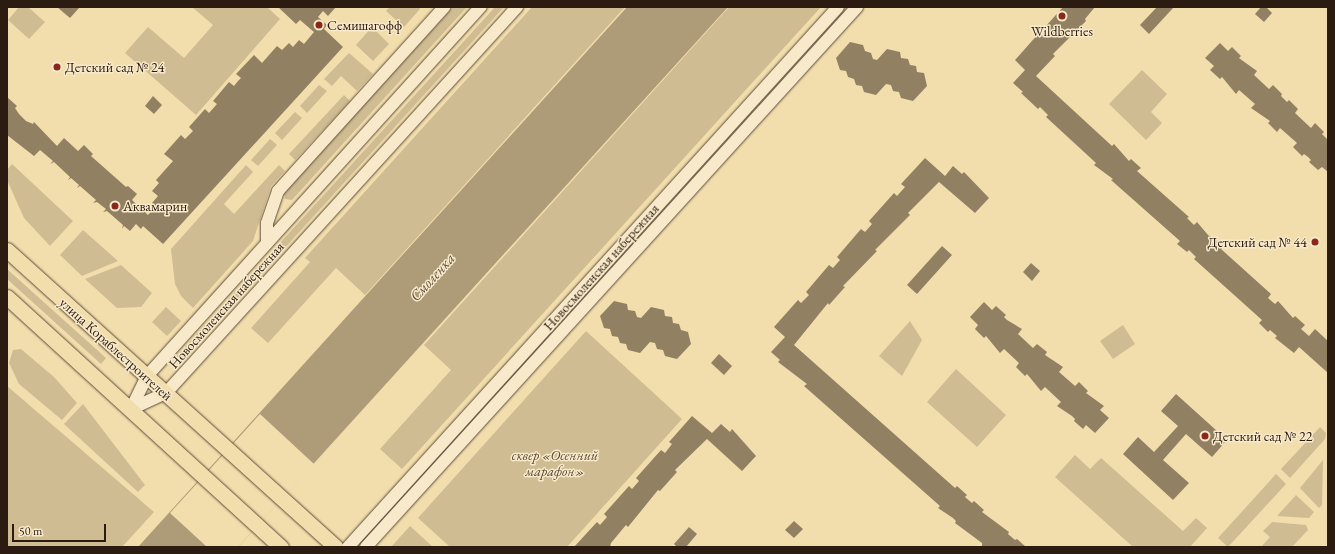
<!DOCTYPE html>
<html>
<head>
<meta charset="utf-8">
<style>
  body { margin:0 }
  #map { position:relative; width:1335px; height:554px; overflow:hidden; background:#f2ddad; font-family:"EB Garamond",serif }
  div>[style] { position:absolute }
  .green>* { inset:0; background:#d0bc92 }
  .water>* { inset:0; background:#ae9b78 }
  .pier>* { inset:0; background:#f2ddad }
  .building>* { inset:0; background:#928062 }
  .roads { filter:drop-shadow(0 0 1px #5d4c37) drop-shadow(0 0 1px #5d4c37) }
  .minor>* { height:12px; margin:-6px; padding:0 6px; transform-origin:6px; border-radius:6px; background:#f7e9ca }
  .major>* { height:15px; margin:-7.5px; padding:0 7.5px; transform-origin:7.5px; border-radius:7.5px; background:#f2ddad }
  .dots>* { width:11px; height:11px; translate:-50% -50%; box-sizing:border-box; border:2px solid #f7e9ca; border-radius:50% }
  span { translate:-50% -50%; white-space:nowrap; text-align:center; line-height:1.15; -webkit-text-stroke:3px #f7e9ca; paint-order:stroke }
  .poi-label { font-size:14px; color:#2b1b10 }
  .left { translate:0 -50%; text-align:left }
  .right { translate:-100% -50%; text-align:right }
  .street-label { font-size:14px; color:#2b1b10 }
  .park-label { font-size:14px; color:#5d4b37; font-style:italic }
  .water-label { font-size:15px; color:#5f4e3a; font-style:italic }
  .frame { position:absolute; inset:0; border:8px solid #2b1b10; pointer-events:none }
  .scale { position:absolute; left:12px; top:524px; width:94px; height:18px; box-sizing:border-box; border:2px solid #2b1b10; border-top:0; padding-left:5px; font-size:12px; line-height:14px; white-space:nowrap; color:#2b1b10; -webkit-text-stroke:3px #f7e9ca; paint-order:stroke }
</style>
</head>
<body>
<div id="map">
  <div class="green">
    <div style="clip-path:polygon(19px 7px,28px 7px,45px 22px,29px 39px,8px 20px)"></div>
    <div style="clip-path:polygon(192px 7px,267px 7px,280px 19px,196px 115px,125px 53px,148px 27px,184px 58px,213px 25px)"></div>
    <div style="clip-path:polygon(390px 7px,418px 7px,420px 9px,404px 27px,386px 11px)"></div>
    <div style="clip-path:polygon(453px 7px,467px 7px,292px 200px,285px 199px,284px 193px)"></div>
    <div style="clip-path:polygon(495px 7px,504px 7px,182px 361px,177px 356px)"></div>
    <div style="clip-path:polygon(532px 7px,625px 7px,365px 295px,336px 268px,268px 343px,251px 328px,310px 262px,305px 258px)"></div>
    <div style="clip-path:polygon(729px 7px,821px 7px,402px 469px,380px 449px,451px 370px,424px 345px)"></div>
    <div style="clip-path:polygon(372px 27px,389px 44px,373px 61px,356px 45px)"></div>
    <div style="clip-path:polygon(349px 53px,373px 74px,357px 91px,341px 76px,332px 86px,324px 79px)"></div>
    <div style="clip-path:polygon(1142px 70px,1167px 94px,1151px 112px,1162px 123px,1146px 140px,1109px 104px)"></div>
    <div style="clip-path:polygon(319px 85px,327px 91px,307px 113px,300px 106px)"></div>
    <div style="clip-path:polygon(344px 95px,350px 101px,295px 160px,289px 154px)"></div>
    <div style="clip-path:polygon(295px 112px,302px 118px,282px 140px,275px 133px)"></div>
    <div style="clip-path:polygon(270px 139px,277px 145px,258px 166px,251px 160px)"></div>
    <div style="clip-path:polygon(12px 164px,73px 221px,50px 246px,24px 218px,7px 180px,7px 170px)"></div>
    <div style="clip-path:polygon(246px 165px,253px 172px,224px 204px,234px 214px,279px 165px,285px 171px,271px 186px,253px 241px,193px 308px,181px 296px,175px 284px,171px 249px)"></div>
    <div style="clip-path:polygon(83px 230px,118px 261px,82px 276px,60px 255px)"></div>
    <div style="clip-path:polygon(121px 265px,152px 293px,141px 307px,117px 308px,85px 279px)"></div>
    <div style="clip-path:polygon(7px 269px,106px 358px,101px 364px,7px 279px)"></div>
    <div style="clip-path:polygon(166px 307px,181px 321px,167px 336px,152px 322px)"></div>
    <div style="clip-path:polygon(910px 321px,922px 340px,902px 376px,879px 356px)"></div>
    <div style="clip-path:polygon(1123px 325px,1135px 344px,1113px 359px,1100px 341px)"></div>
    <div style="clip-path:polygon(586px 331px,682px 419px,567px 547px,450px 547px,418px 518px)"></div>
    <div style="clip-path:polygon(21px 349px,54px 377px,77px 403px,62px 420px,19px 384px,9px 363px,13px 350px)"></div>
    <div style="clip-path:polygon(956px 369px,1006px 415px,977px 447px,927px 402px)"></div>
    <div style="clip-path:polygon(7px 386px,154px 512px,122px 547px,7px 547px)"></div>
    <div style="clip-path:polygon(83px 404px,145px 485px,138px 492px,64px 424px)"></div>
    <div style="clip-path:polygon(1320px 427px,1326px 433px,1325px 439px,1290px 478px,1281px 469px)"></div>
    <div style="clip-path:polygon(1075px 455px,1090px 469px,1101px 458px,1183px 531px,1196px 518px,1207px 528px,1190px 547px,1133px 547px,1055px 477px)"></div>
    <div style="clip-path:polygon(1323px 460px,1322px 505px,1319px 508px,1300px 488px)"></div>
    <div style="clip-path:polygon(1276px 474px,1286px 484px,1228px 547px,1218px 538px)"></div>
    <div style="clip-path:polygon(1296px 495px,1314px 512px,1309px 518px,1277px 516px)"></div>
    <div style="clip-path:polygon(1272px 522px,1306px 525px,1308px 530px,1292px 547px,1261px 547px,1270px 537px,1263px 531px)"></div>
    <div style="clip-path:polygon(410px 526px,433px 547px,391px 547px)"></div>
  </div>
  <div class="water">
    <div style="clip-path:polygon(627px 7px,728px 7px,238px 547px,138px 547px)"></div>
  </div>
  <div class="pier">
    <div style="clip-path:polygon(260px 414px,314px 464px,238px 547px,207px 547px,170px 513px)"></div>
  </div>
  <div class="building">
    <div style="clip-path:polygon(57px 7px,80px 7px,70px 18px)"></div>
    <div style="clip-path:polygon(278px 7px,336px 7px,328px 16px,323px 11px,318px 17px,327px 25px,324px 29px,343px 47px,163px 244px,143px 226px,141px 229px,136px 224px,130px 231px,124px 226px,122px 229px,123px 225px,107px 211px,103px 212px,106px 209px,97px 202px,93px 203px,96px 200px,80px 186px,77px 188px,79px 185px,71px 178px,68px 180px,70px 177px,54px 162px,50px 164px,53px 161px,40px 150px,34px 156px,7px 135px,7px 97px,17px 106px,15px 108px,19px 114px,26px 121px,33px 124px,34px 122px,57px 146px,64px 138px,78px 151px,84px 145px,93px 154px,91px 156px,126px 187px,128px 186px,137px 194px,132px 200px,148px 215px,156px 206px,152px 203px,158px 196px,152px 191px,159px 183px,156px 180px,173px 161px,164px 154px,181px 135px,185px 139px,193px 131px,189px 127px,205px 109px,209px 113px,217px 104px,213px 101px,229px 82px,234px 86px,238px 81px,241px 78px,236px 74px,254px 55px,262px 63px,277px 46px,282px 50px,289px 43px,293px 47px,299px 40px,304px 44px,314px 32px,300px 20px,296px 24px)"></div>
    <div style="clip-path:polygon(1063px 7px,1095px 7px,1085px 19px,1086px 21px,1053px 54px,1055px 56px,1036px 76px,1112px 146px,1114px 144px,1129px 161px,1131px 159px,1141px 168px,1137px 171px,1189px 217px,1187px 218px,1194px 225px,1197px 222px,1208px 235px,1224px 246px,1221px 249px,1271px 294px,1268px 298px,1275px 304px,1278px 301px,1293px 318px,1295px 316px,1305px 325px,1301px 329px,1309px 336px,1315px 329px,1328px 341px,1328px 373px,1299px 347px,1294px 353px,1275px 338px,1277px 336px,1270px 330px,1268px 332px,1259px 323px,1262px 320px,1194px 259px,1196px 257px,1189px 250px,1187px 252px,1177px 244px,1180px 241px,1111px 180px,1113px 179px,1094px 165px,1096px 163px,1046px 117px,1048px 115px,1040px 107px,1038px 109px,1021px 93px,1023px 92px,1013px 83px,1025px 70px,1015px 60px,1039px 33px,1042px 36px,1049px 29px,1046px 26px)"></div>
    <div style="clip-path:polygon(1157px 7px,1174px 7px,1149px 34px,1140px 25px)"></div>
    <div style="clip-path:polygon(1261px 7px,1266px 7px,1272px 13px,1264px 22px,1255px 14px)"></div>
    <div style="clip-path:polygon(850px 42px,863px 45px,865px 51px,871px 53px,873px 59px,877px 60px,887px 49px,900px 52px,901px 58px,908px 59px,910px 65px,916px 66px,917px 72px,924px 73px,927px 86px,913px 101px,901px 98px,899px 92px,893px 91px,891px 85px,886px 84px,876px 95px,864px 92px,862px 86px,856px 85px,854px 79px,848px 77px,846px 71px,840px 70px,836px 58px)"></div>
    <div style="clip-path:polygon(1220px 43px,1228px 51px,1232px 47px,1241px 56px,1239px 58px,1243px 61px,1257px 71px,1254px 75px,1269px 89px,1273px 85px,1282px 94px,1281px 96px,1287px 102px,1289px 100px,1298px 109px,1295px 113px,1311px 128px,1315px 123px,1324px 132px,1322px 134px,1328px 140px,1328px 172px,1322px 167px,1318px 170px,1309px 162px,1311px 160px,1308px 157px,1304px 154px,1302px 156px,1293px 147px,1297px 143px,1280px 128px,1277px 132px,1268px 123px,1270px 121px,1251px 108px,1255px 104px,1239px 90px,1236px 94px,1222px 77px,1220px 79px,1210px 70px,1214px 66px,1205px 58px)"></div>
    <div style="clip-path:polygon(153px 96px,162px 105px,154px 114px,145px 106px)"></div>
    <div style="clip-path:polygon(925px 158px,945px 176px,953px 166px,962px 174px,964px 172px,989px 198px,975px 213px,939px 182px,908px 213px,910px 215px,875px 250px,877px 251px,843px 286px,845px 287px,829px 305px,828px 303px,794px 345px,955px 488px,957px 486px,967px 495px,965px 497px,972px 503px,974px 501px,984px 510px,982px 512px,1009px 532px,1008px 534px,1015px 540px,1017px 539px,1026px 547px,982px 547px,982px 543px,955px 523px,956px 521px,953px 518px,938px 508px,940px 506px,804px 386px,807px 384px,778px 362px,780px 360px,771px 352px,785px 337px,774px 327px,798px 300px,801px 303px,809px 295px,806px 292px,829px 265px,833px 268px,840px 260px,837px 257px,861px 229px,865px 232px,872px 224px,869px 221px,894px 193px,897px 196px,905px 187px,901px 184px)"></div>
    <div style="clip-path:polygon(942px 246px,952px 255px,917px 294px,907px 285px)"></div>
    <div style="clip-path:polygon(1031px 263px,1040px 271px,1032px 281px,1023px 272px)"></div>
    <div style="clip-path:polygon(614px 301px,627px 304px,628px 310px,635px 311px,637px 317px,641px 318px,651px 307px,664px 310px,665px 316px,672px 317px,673px 323px,679px 324px,681px 330px,688px 332px,691px 344px,677px 359px,665px 356px,663px 350px,657px 349px,655px 343px,650px 342px,640px 353px,628px 350px,626px 344px,620px 343px,618px 337px,612px 336px,610px 329px,604px 328px,600px 316px)"></div>
    <div style="clip-path:polygon(984px 302px,992px 310px,996px 306px,1006px 315px,1004px 317px,1007px 320px,1022px 329px,1018px 334px,1033px 348px,1037px 344px,1047px 352px,1045px 355px,1063px 367px,1059px 372px,1075px 386px,1079px 382px,1088px 391px,1086px 393px,1104px 406px,1100px 410px,1109px 418px,1095px 433px,1086px 425px,1083px 429px,1074px 421px,1075px 419px,1072px 416px,1057px 406px,1061px 402px,1045px 387px,1041px 391px,1027px 374px,1025px 376px,1016px 367px,1019px 363px,1004px 349px,1000px 353px,986px 336px,984px 338px,975px 329px,978px 325px,970px 317px)"></div>
    <div style="clip-path:polygon(719px 354px,732px 366px,724px 375px,711px 363px)"></div>
    <div style="clip-path:polygon(1176px 394px,1227px 440px,1212px 457px,1186px 434px,1163px 460px,1189px 483px,1173px 500px,1123px 454px,1138px 437px,1154px 452px,1178px 426px,1161px 411px)"></div>
    <div style="clip-path:polygon(692px 416px,712px 433px,721px 424px,730px 432px,732px 429px,756px 456px,742px 471px,707px 439px,675px 470px,677px 472px,660px 491px,658px 490px,628px 527px,626px 525px,611px 543px,610px 547px,574px 547px,597px 522px,600px 525px,607px 517px,604px 514px,629px 486px,632px 489px,639px 481px,636px 478px,661px 450px,665px 453px,672px 444px,669px 442px)"></div>
    <div style="clip-path:polygon(794px 521px,803px 529px,794px 538px,785px 530px)"></div>
    <div style="clip-path:polygon(689px 527px,697px 534px,686px 547px,677px 547px,674px 544px)"></div>
  </div>
  <div class="roads">
    <div class="minor">
      <div style="left:267px;top:243px;width:20px;rotate:-90deg"></div>
      <div style="left:267px;top:223px;width:34px;rotate:-71deg"></div>
      <div style="left:278px;top:191px;width:248px;rotate:-47.9deg"></div>
      <div style="left:131px;top:409px;width:38px;rotate:-25deg"></div>
      <div style="left:166px;top:393px;width:522px;rotate:-47.72deg"></div>
      <div style="left:131px;top:409px;width:37px;rotate:-64deg"></div>
      <div style="left:147px;top:376px;width:498px;rotate:-47.9deg"></div>
      <div style="left:348px;top:547px;width:729px;rotate:-47.78deg"></div>
      <div style="left:366px;top:547px;width:730px;rotate:-47.72deg"></div>
    </div>
    <div class="major">
      <div style="left:7px;top:250px;width:443px;rotate:42.1deg"></div>
      <div style="left:7px;top:297px;width:371px;rotate:42.4deg"></div>
    </div>
  </div>
  <div class="dots">
    <div style="left:1062px;top:16px;background:#8f2418"></div>
    <div style="left:319px;top:25px;background:#8f2418"></div>
    <div style="left:57px;top:67px;background:#8f2418"></div>
    <div style="left:115px;top:206px;background:#8f2418"></div>
    <div style="left:1315px;top:242px;background:#8f2418"></div>
    <div style="left:1205px;top:436px;background:#8f2418"></div>
  </div>
  <div class="poi-label">
    <span class="left" style="left:327px;top:25px">Семишагофф</span>
    <span style="left:1062px;top:31px">Wildberries</span>
    <span class="left" style="left:65px;top:67px">Детский сад № 24</span>
    <span class="left" style="left:123px;top:206px">Аквамарин</span>
    <span class="right" style="left:1307px;top:242px">Детский сад № 44</span>
    <span class="left" style="left:1213px;top:436px">Детский сад № 22</span>
  </div>
  <div class="street-label">
    <span style="left:601px;top:267px;rotate:-48deg">Новосмоленская набережная</span>
    <span style="left:226px;top:305px;rotate:-48deg">Новосмоленская набережная</span>
    <span style="left:116px;top:349px;rotate:42deg">улица Кораблестроителей</span>
  </div>
  <div class="park-label">
    <span style="left:555px;top:463px">сквер «Осенний<br>марафон»</span>
  </div>
  <div class="water-label">
    <span style="left:432px;top:277px;rotate:-48deg">Смоленка</span>
  </div>
  <div class="frame"></div>
  <div class="scale">50 m</div>
</div>
</body>
</html>
